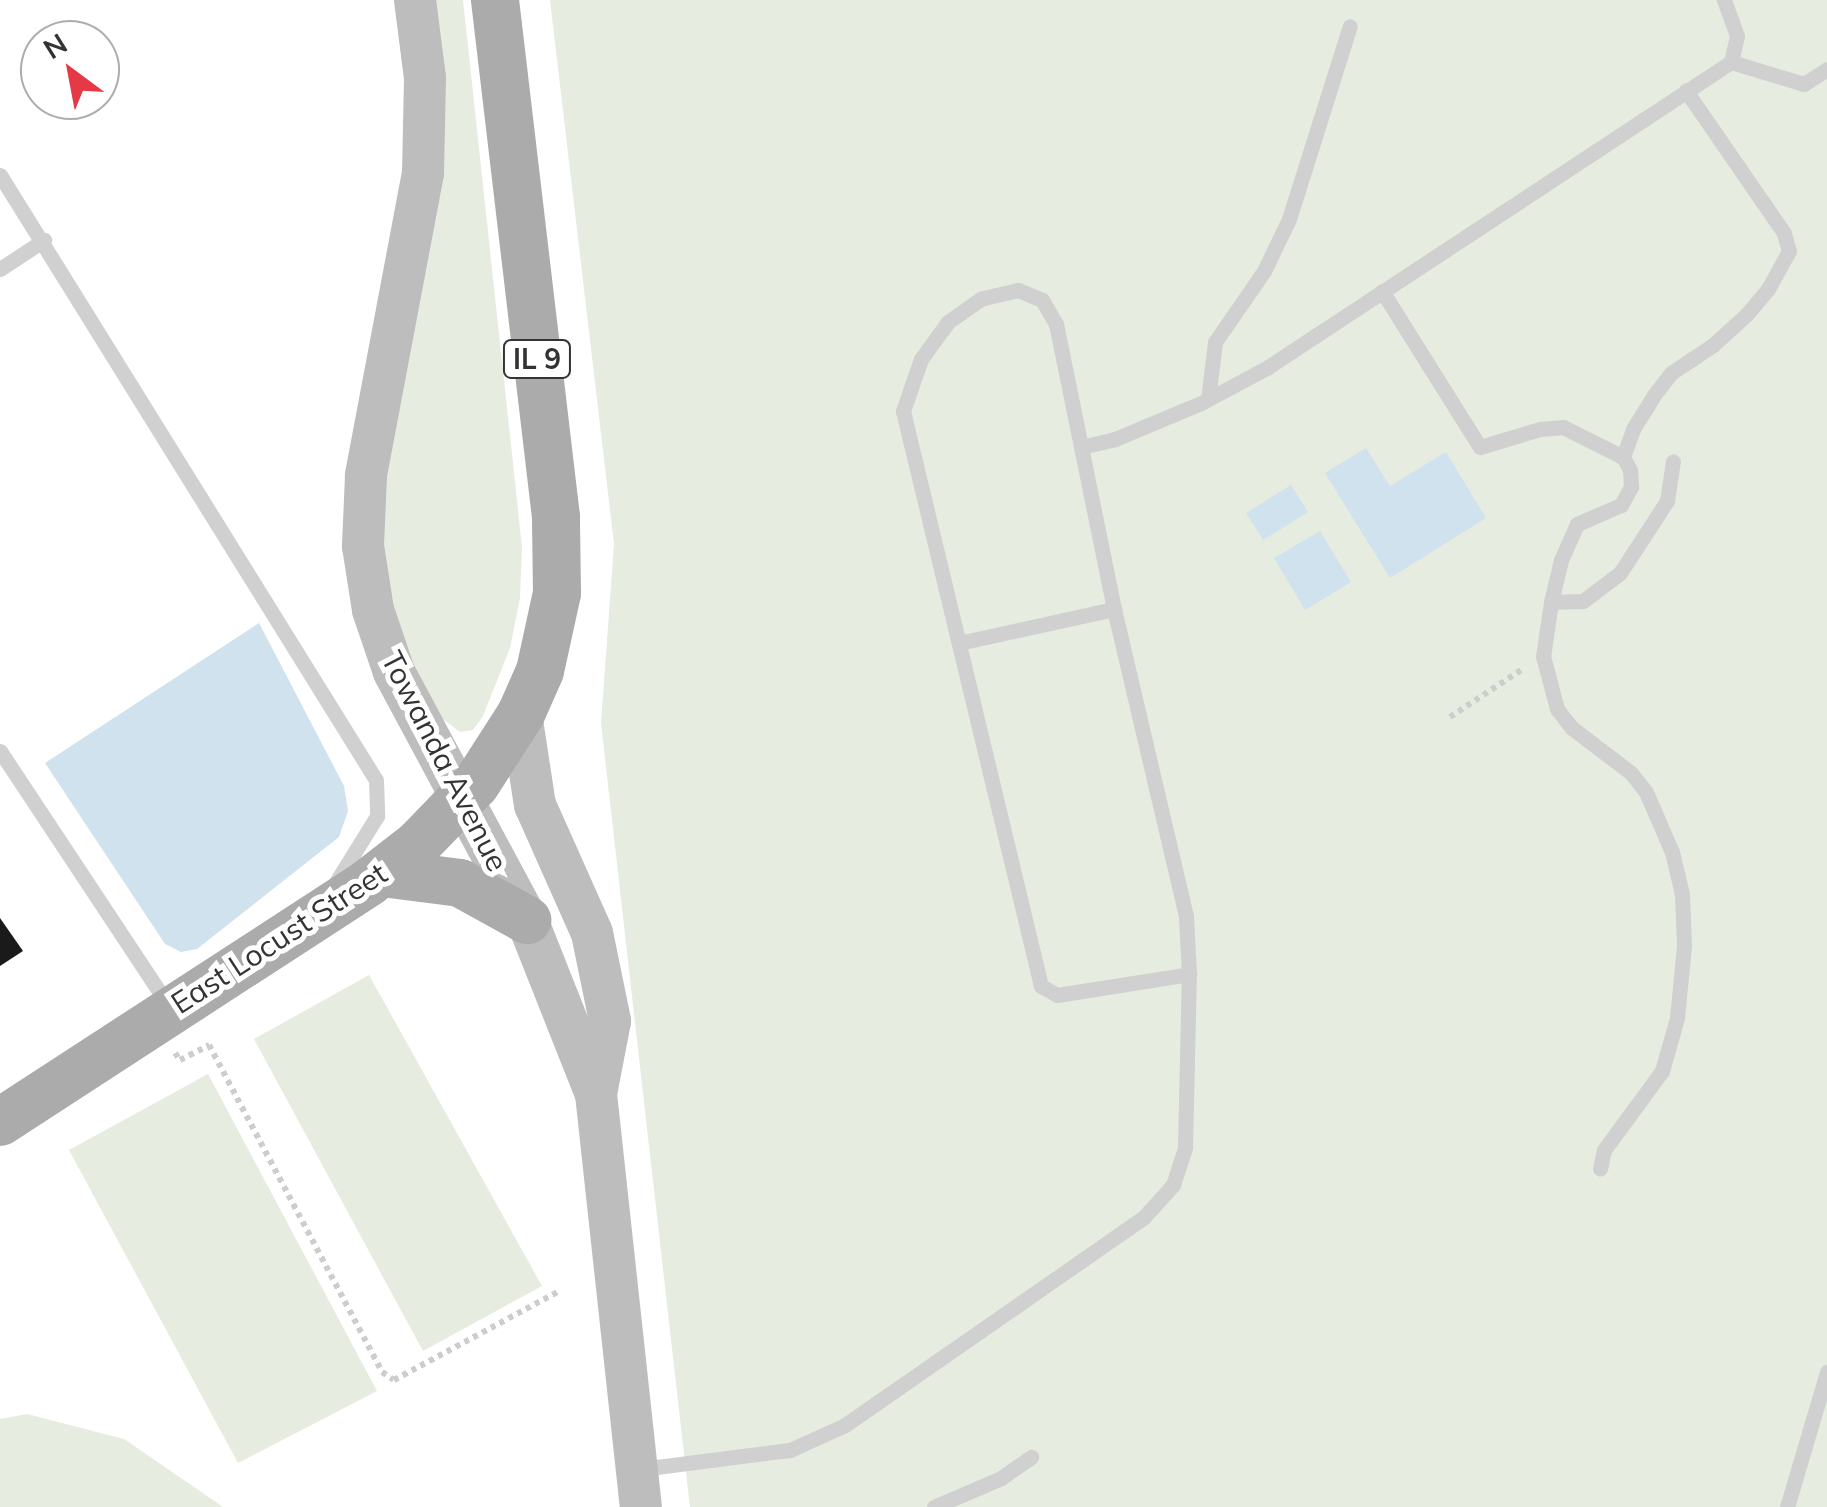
<!DOCTYPE html>
<html>
<head>
<meta charset="utf-8">
<style>
  body { margin:0 }
  #map { position:relative; width:1827px; height:1507px; overflow:hidden; background:#fff; font-family:Mulish,sans-serif }
  div>[style] { position:absolute }
  .green>* { inset:0; background:#e6ecdf }
  .water>* { inset:0; background:#cfe2ee }
  .building>* { inset:0; background:#1a1a1a }
  .path>* { height:6px; margin-top:-3px; transform-origin:0; background:repeating-linear-gradient(90deg,#cdcdcd 0 5px,transparent 0 10px) }
  .service>* { height:15px; margin:-7.5px; padding:0 7.5px; transform-origin:7.5px; border-radius:7.5px; background:#d0d0d0 }
  .secondary>* { height:42px; margin:-21px; padding:0 21px; transform-origin:21px; border-radius:21px; background:#bdbdbd }
  .primary>* { height:48px; margin:-24px; padding:0 24px; transform-origin:24px; border-radius:24px; background:#ababab }
  span { translate:-50% -50%; white-space:nowrap; text-align:center; line-height:1.15; -webkit-text-stroke:10px #fff; paint-order:stroke }
  .shield-label span { padding:2px 8px; background:#fff; border:2px solid; border-radius:8px; -webkit-text-stroke-width:0 }
  .shield-label { font-size:28px; color:#333; font-weight:700 }
  .street-label { font-size:30px; color:#333 }
  .north { position:absolute; left:20px; top:20px; width:100px; height:100px; box-sizing:border-box; background:#fff; border:2px solid #adadad; border-radius:50%; rotate:328deg; font-size:28px; font-weight:700; line-height:40px; text-align:center; color:#333 }
  .north::after { content:''; display:block; margin:auto; width:35px; height:45px; background:#e63946; clip-path:polygon(50% 0,100% 100%,50% 72%,0 100%) }
</style>
</head>
<body>
<div id="map">
  <div class="green">
    <div style="clip-path:polygon(425px 0,463px 0,522px 547px,520px 598px,510px 648px,483px 716px,473px 730px,460px 732px,435px 713px,411px 661px,385px 579px,382px 478px)"></div>
    <div style="clip-path:polygon(550px 0,1827px 0,1827px 1507px,690px 1507px,601px 723px,614px 544px)"></div>
    <div style="clip-path:polygon(369px 975px,542px 1286px,423px 1351px,254px 1039px)"></div>
    <div style="clip-path:polygon(208px 1074px,377px 1391px,238px 1463px,69px 1150px)"></div>
    <div style="clip-path:polygon(27px 1414px,124px 1439px,223px 1507px,0 1507px,0 1419px)"></div>
  </div>
  <div class="water">
    <div style="clip-path:polygon(1366px 448px,1390px 486px,1446px 452px,1486px 518px,1390px 578px,1325px 473px)"></div>
    <div style="clip-path:polygon(1291px 485px,1308px 512px,1263px 540px,1246px 513px)"></div>
    <div style="clip-path:polygon(1320px 531px,1351px 582px,1305px 610px,1274px 558px)"></div>
    <div style="clip-path:polygon(259px 623px,344px 786px,348px 811px,339px 837px,197px 949px,181px 952px,165px 944px,45px 763px)"></div>
  </div>
  <div class="building">
    <div style="clip-path:polygon(0 918px,23px 951px,0 966px)"></div>
  </div>
  <div class="path">
    <div style="left:1450px;top:717px;width:89px;rotate:-33.5deg"></div>
    <div style="left:175px;top:1053px;width:9px;rotate:54deg"></div>
    <div style="left:180px;top:1060px;width:33px;rotate:-27deg"></div>
    <div style="left:209px;top:1045px;width:370px;rotate:62.1deg"></div>
    <div style="left:382px;top:1372px;width:14px;rotate:34deg"></div>
    <div style="left:394px;top:1380px;width:187px;rotate:-28.3deg"></div>
  </div>
  <div class="service">
    <div style="left:1724px;top:0;width:38px;rotate:70deg"></div>
    <div style="left:1737px;top:36px;width:27px;rotate:103deg"></div>
    <div style="left:0;top:175px;width:712px;rotate:58.14deg"></div>
    <div style="left:376px;top:780px;width:36px;rotate:88deg"></div>
    <div style="left:377px;top:816px;width:84px;rotate:121.8deg"></div>
    <div style="left:0;top:269px;width:53px;rotate:-33.4deg"></div>
    <div style="left:1382px;top:291px;width:184px;rotate:57.9deg"></div>
    <div style="left:1480px;top:447px;width:63px;rotate:-16.7deg"></div>
    <div style="left:1540px;top:429px;width:23px;rotate:-5deg"></div>
    <div style="left:1563px;top:427px;width:67px;rotate:26.6deg"></div>
    <div style="left:1208px;top:399px;width:57px;rotate:-83deg"></div>
    <div style="left:1215px;top:342px;width:86px;rotate:-55.4deg"></div>
    <div style="left:1264px;top:271px;width:58px;rotate:-64.3deg"></div>
    <div style="left:1289px;top:219px;width:202px;rotate:-72.5deg"></div>
    <div style="left:1081px;top:447px;width:35px;rotate:-13deg"></div>
    <div style="left:1115px;top:439px;width:93px;rotate:-22.7deg"></div>
    <div style="left:1201px;top:403px;width:76px;rotate:-28.2deg"></div>
    <div style="left:1268px;top:367px;width:554px;rotate:-33.37deg"></div>
    <div style="left:1731px;top:62px;width:76px;rotate:16.8deg"></div>
    <div style="left:1804px;top:84px;width:27px;rotate:-33deg"></div>
    <div style="left:1551px;top:602px;width:43px;rotate:-76.6deg"></div>
    <div style="left:1561px;top:560px;width:39px;rotate:-66deg"></div>
    <div style="left:1577px;top:524px;width:48px;rotate:-23.4deg"></div>
    <div style="left:1621px;top:505px;width:21px;rotate:-61deg"></div>
    <div style="left:1631px;top:487px;width:17px;rotate:-93deg"></div>
    <div style="left:1630px;top:470px;width:15px;rotate:-118deg"></div>
    <div style="left:1623px;top:457px;width:30px;rotate:-70deg"></div>
    <div style="left:1633px;top:429px;width:40px;rotate:-58deg"></div>
    <div style="left:1654px;top:395px;width:28px;rotate:-52deg"></div>
    <div style="left:1671px;top:373px;width:50px;rotate:-33.7deg"></div>
    <div style="left:1713px;top:345px;width:46px;rotate:-42.4deg"></div>
    <div style="left:1747px;top:314px;width:33px;rotate:-50deg"></div>
    <div style="left:1768px;top:289px;width:43px;rotate:-61.1deg"></div>
    <div style="left:1789px;top:251px;width:19px;rotate:-106deg"></div>
    <div style="left:1784px;top:233px;width:173px;rotate:-124.6deg"></div>
    <div style="left:959px;top:643px;width:159px;rotate:-12.4deg"></div>
    <div style="left:1543px;top:656px;width:55px;rotate:75.2deg"></div>
    <div style="left:1557px;top:709px;width:24px;rotate:52deg"></div>
    <div style="left:1572px;top:728px;width:74px;rotate:37.3deg"></div>
    <div style="left:1631px;top:773px;width:24px;rotate:52deg"></div>
    <div style="left:1646px;top:792px;width:65px;rotate:66.6deg"></div>
    <div style="left:1672px;top:852px;width:43px;rotate:76.6deg"></div>
    <div style="left:1682px;top:894px;width:52px;rotate:87.8deg"></div>
    <div style="left:1684px;top:946px;width:72px;rotate:95.6deg"></div>
    <div style="left:1677px;top:1018px;width:55px;rotate:105.8deg"></div>
    <div style="left:1662px;top:1071px;width:98px;rotate:126.3deg"></div>
    <div style="left:1604px;top:1150px;width:19px;rotate:102deg"></div>
    <div style="left:1543px;top:657px;width:56px;rotate:-81.7deg"></div>
    <div style="left:1551px;top:602px;width:32px;rotate:-2deg"></div>
    <div style="left:1583px;top:601px;width:46px;rotate:-37.1deg"></div>
    <div style="left:1620px;top:573px;width:86px;rotate:-56.9deg"></div>
    <div style="left:1667px;top:501px;width:40px;rotate:-81.5deg"></div>
    <div style="left:0;top:751px;width:306px;rotate:56.5deg"></div>
    <div style="left:641px;top:1469px;width:150px;rotate:-7.3deg"></div>
    <div style="left:790px;top:1450px;width:60px;rotate:-24.4deg"></div>
    <div style="left:845px;top:1425px;width:364px;rotate:-34.8deg"></div>
    <div style="left:1144px;top:1217px;width:43px;rotate:-47.8deg"></div>
    <div style="left:1173px;top:1185px;width:40px;rotate:-72deg"></div>
    <div style="left:1185px;top:1147px;width:173px;rotate:-88.7deg"></div>
    <div style="left:1189px;top:974px;width:58px;rotate:-93deg"></div>
    <div style="left:1186px;top:916px;width:315px;rotate:-103.2deg"></div>
    <div style="left:1114px;top:609px;width:291px;rotate:-101.5deg"></div>
    <div style="left:1056px;top:324px;width:28px;rotate:-120deg"></div>
    <div style="left:1042px;top:300px;width:26px;rotate:-157deg"></div>
    <div style="left:1018px;top:290px;width:37px;rotate:167deg"></div>
    <div style="left:982px;top:298px;width:42px;rotate:144.8deg"></div>
    <div style="left:948px;top:322px;width:46px;rotate:126.1deg"></div>
    <div style="left:921px;top:359px;width:55px;rotate:109.1deg"></div>
    <div style="left:903px;top:411px;width:591px;rotate:76.5deg"></div>
    <div style="left:1041px;top:986px;width:18px;rotate:29deg"></div>
    <div style="left:1057px;top:995px;width:134px;rotate:-9deg"></div>
    <div style="left:934px;top:1507px;width:73px;rotate:-23.4deg"></div>
    <div style="left:1001px;top:1478px;width:37px;rotate:-35deg"></div>
    <div style="left:1787px;top:1507px;width:141px;rotate:-73.5deg"></div>
  </div>
  <div class="secondary">
    <div style="left:415px;top:0;width:79px;rotate:82.7deg"></div>
    <div style="left:425px;top:78px;width:95px;rotate:91.2deg"></div>
    <div style="left:423px;top:173px;width:308px;rotate:100.7deg"></div>
    <div style="left:366px;top:476px;width:70px;rotate:92.5deg"></div>
    <div style="left:363px;top:546px;width:65px;rotate:81.1deg"></div>
    <div style="left:373px;top:610px;width:65px;rotate:71.3deg"></div>
    <div style="left:394px;top:672px;width:281px;rotate:61.8deg"></div>
    <div style="left:527px;top:920px;width:187px;rotate:68.4deg"></div>
    <div style="left:521px;top:714px;width:92px;rotate:81.3deg"></div>
    <div style="left:535px;top:805px;width:140px;rotate:66deg"></div>
    <div style="left:592px;top:933px;width:90px;rotate:78.4deg"></div>
    <div style="left:610px;top:1021px;width:74px;rotate:100.9deg"></div>
    <div style="left:596px;top:1094px;width:415px;rotate:83.8deg"></div>
  </div>
  <div class="primary">
    <div style="left:382px;top:873px;width:79px;rotate:7.3deg"></div>
    <div style="left:460px;top:883px;width:77px;rotate:28.9deg"></div>
    <div style="left:0;top:1122px;width:440px;rotate:-33deg"></div>
    <div style="left:369px;top:882px;width:62px;rotate:-37.8deg"></div>
    <div style="left:418px;top:844px;width:83px;rotate:-46deg"></div>
    <div style="left:476px;top:784px;width:83px;rotate:-57.3deg"></div>
    <div style="left:521px;top:714px;width:47px;rotate:-66.2deg"></div>
    <div style="left:540px;top:671px;width:80px;rotate:-77.7deg"></div>
    <div style="left:557px;top:593px;width:76px;rotate:-90.8deg"></div>
    <div style="left:556px;top:517px;width:521px;rotate:-96.73deg"></div>
  </div>
  <div class="shield-label">
    <span style="left:537px;top:359px">IL 9</span>
  </div>
  <div class="street-label">
    <span style="left:445px;top:761px;rotate:63deg">Towanda Avenue</span>
    <span style="left:279px;top:938px;rotate:-33deg">East Locust Street</span>
  </div>
  <div class="north">N</div>
</div>
</body>
</html>
